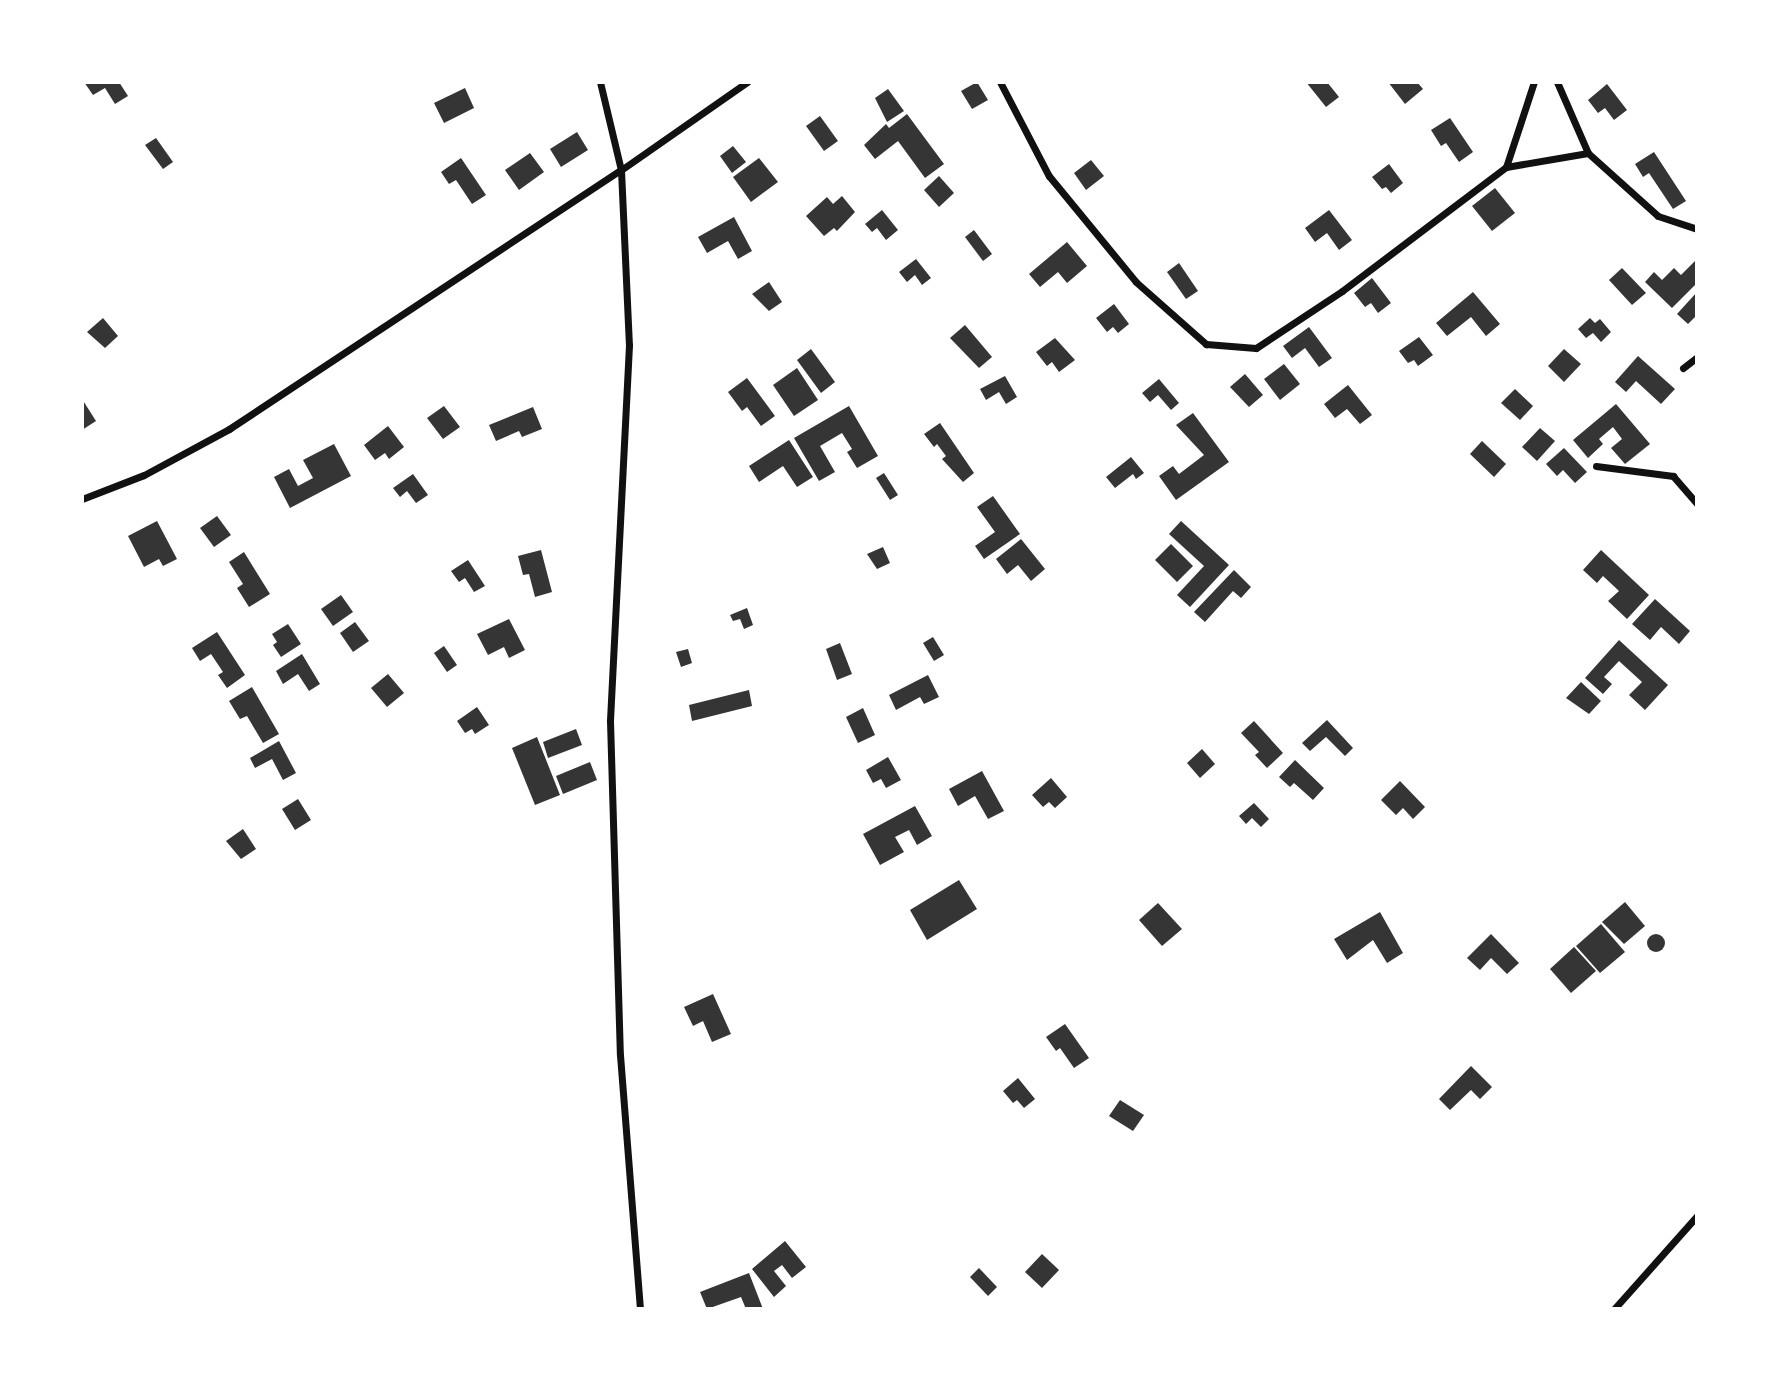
<!DOCTYPE html>
<html>
<head>
<meta charset="utf-8">
<style>
  body { margin:0 }
  #map { position:relative; width:1779px; height:1391px; overflow:hidden; background:#fff; font-family:Signika,sans-serif }
  div>[style] { position:absolute }
  .building>* { inset:0; background:#353535 }
  .round { border-radius:50% }
  .minor>* { height:7px; margin:-3.5px; padding:0 3.5px; transform-origin:3.5px; border-radius:3.5px; background:#111 }
  span { translate:-50% -50%; white-space:nowrap; text-align:center; line-height:1.15; -webkit-text-stroke:7px #fff; paint-order:stroke }
  .frame { position:absolute; inset:0; border:84px solid #fff; pointer-events:none }
</style>
</head>
<body>
<div id="map">
  <div class="building">
    <div style="clip-path:polygon(84px 82px,119px 82px,128px 96px,115px 104px,105px 88px,93px 95px)"></div>
    <div style="clip-path:polygon(977px 82px,988px 100px,972px 109px,961px 91px)"></div>
    <div style="clip-path:polygon(1306px 82px,1327px 82px,1339px 97px,1326px 107px)"></div>
    <div style="clip-path:polygon(1388px 82px,1417px 82px,1423px 89px,1405px 104px)"></div>
    <div style="clip-path:polygon(1607px 84px,1627px 110px,1614px 120px,1605px 108px,1598px 113px,1588px 100px)"></div>
    <div style="clip-path:polygon(465px 88px,474px 108px,444px 123px,434px 103px)"></div>
    <div style="clip-path:polygon(888px 89px,904px 111px,887px 122px,875px 98px)"></div>
    <div style="clip-path:polygon(907px 114px,944px 164px,925px 178px,898px 141px,875px 159px,864px 145px,886px 124px,889px 128px)"></div>
    <div style="clip-path:polygon(820px 116px,838px 141px,824px 151px,806px 126px)"></div>
    <div style="clip-path:polygon(1450px 118px,1473px 152px,1459px 162px,1446px 143px,1441px 146px,1431px 130px)"></div>
    <div style="clip-path:polygon(577px 132px,588px 150px,561px 167px,550px 149px)"></div>
    <div style="clip-path:polygon(156px 138px,173px 162px,163px 169px,145px 145px)"></div>
    <div style="clip-path:polygon(733px 146px,746px 162px,732px 173px,720px 156px)"></div>
    <div style="clip-path:polygon(1654px 152px,1686px 201px,1673px 209px,1649px 173px,1643px 177px,1635px 164px)"></div>
    <div style="clip-path:polygon(530px 153px,544px 172px,519px 190px,505px 170px)"></div>
    <div style="clip-path:polygon(461px 158px,486px 195px,472px 204px,456px 180px,449px 184px,441px 172px)"></div>
    <div style="clip-path:polygon(759px 158px,778px 182px,751px 202px,733px 177px)"></div>
    <div style="clip-path:polygon(1091px 160px,1104px 176px,1086px 190px,1074px 173px)"></div>
    <div style="clip-path:polygon(1389px 164px,1403px 183px,1391px 193px,1386px 187px,1382px 189px,1372px 177px)"></div>
    <div style="clip-path:polygon(939px 176px,954px 193px,939px 207px,924px 190px)"></div>
    <div style="clip-path:polygon(1495px 188px,1515px 213px,1492px 231px,1472px 206px)"></div>
    <div style="clip-path:polygon(842px 196px,855px 212px,837px 231px,834px 228px,824px 236px,806px 216px,827px 197px,833px 204px)"></div>
    <div style="clip-path:polygon(882px 210px,898px 230px,886px 240px,877px 228px,872px 232px,865px 224px)"></div>
    <div style="clip-path:polygon(1329px 210px,1352px 240px,1339px 250px,1327px 233px,1315px 242px,1305px 228px)"></div>
    <div style="clip-path:polygon(734px 217px,752px 251px,738px 259px,728px 241px,707px 253px,698px 237px)"></div>
    <div style="clip-path:polygon(974px 230px,992px 254px,983px 261px,965px 237px)"></div>
    <div style="clip-path:polygon(1067px 242px,1087px 266px,1067px 283px,1058px 272px,1040px 287px,1029px 274px)"></div>
    <div style="clip-path:polygon(916px 259px,931px 278px,922px 285px,915px 275px,907px 282px,899px 272px)"></div>
    <div style="clip-path:polygon(1697px 259px,1697px 283px,1672px 308px,1645px 282px,1654px 272px,1662px 280px,1674px 268px,1681px 275px)"></div>
    <div style="clip-path:polygon(1179px 263px,1198px 291px,1186px 299px,1167px 272px)"></div>
    <div style="clip-path:polygon(1622px 268px,1646px 293px,1632px 305px,1609px 280px)"></div>
    <div style="clip-path:polygon(1372px 278px,1391px 303px,1378px 313px,1371px 303px,1365px 307px,1354px 293px)"></div>
    <div style="clip-path:polygon(769px 282px,782px 302px,769px 311px,752px 294px)"></div>
    <div style="clip-path:polygon(1473px 292px,1500px 324px,1486px 336px,1471px 317px,1447px 336px,1436px 323px)"></div>
    <div style="clip-path:polygon(1697px 292px,1697px 315px,1688px 324px,1677px 314px)"></div>
    <div style="clip-path:polygon(1114px 304px,1129px 324px,1118px 333px,1113px 327px,1107px 332px,1096px 318px)"></div>
    <div style="clip-path:polygon(103px 318px,118px 336px,105px 348px,87px 332px)"></div>
    <div style="clip-path:polygon(1590px 318px,1595px 323px,1600px 319px,1611px 332px,1601px 342px,1593px 333px,1586px 338px,1578px 329px)"></div>
    <div style="clip-path:polygon(965px 325px,992px 357px,979px 368px,950px 338px)"></div>
    <div style="clip-path:polygon(1309px 327px,1332px 358px,1319px 367px,1305px 348px,1292px 358px,1283px 346px)"></div>
    <div style="clip-path:polygon(1419px 337px,1433px 355px,1418px 366px,1414px 360px,1408px 363px,1399px 351px)"></div>
    <div style="clip-path:polygon(1055px 338px,1075px 360px,1059px 372px,1052px 362px,1047px 366px,1036px 352px)"></div>
    <div style="clip-path:polygon(811px 349px,835px 382px,821px 393px,797px 360px)"></div>
    <div style="clip-path:polygon(1564px 349px,1581px 364px,1564px 382px,1548px 366px)"></div>
    <div style="clip-path:polygon(1638px 356px,1675px 389px,1661px 404px,1636px 381px,1626px 392px,1615px 382px)"></div>
    <div style="clip-path:polygon(1284px 364px,1300px 384px,1280px 400px,1264px 379px)"></div>
    <div style="clip-path:polygon(797px 368px,818px 400px,794px 416px,773px 385px)"></div>
    <div style="clip-path:polygon(1245px 374px,1263px 395px,1249px 407px,1230px 387px)"></div>
    <div style="clip-path:polygon(1005px 376px,1017px 397px,1006px 404px,999px 392px,986px 400px,980px 389px)"></div>
    <div style="clip-path:polygon(747px 378px,775px 416px,761px 426px,747px 407px,742px 411px,728px 392px)"></div>
    <div style="clip-path:polygon(1159px 379px,1179px 403px,1171px 410px,1158px 395px,1150px 402px,1142px 393px)"></div>
    <div style="clip-path:polygon(1348px 385px,1372px 415px,1360px 424px,1347px 409px,1335px 418px,1324px 404px)"></div>
    <div style="clip-path:polygon(1515px 389px,1533px 406px,1520px 420px,1501px 403px)"></div>
    <div style="clip-path:polygon(82px 399px,96px 421px,82px 430px)"></div>
    <div style="clip-path:polygon(1616px 404px,1650px 444px,1625px 464px,1611px 448px,1622px 439px,1613px 427px,1599px 439px,1603px 444px,1588px 458px,1573px 440px)"></div>
    <div style="clip-path:polygon(444px 406px,460px 427px,443px 439px,427px 418px)"></div>
    <div style="clip-path:polygon(849px 406px,878px 456px,857px 468px,847px 452px,852px 449px,842px 433px,820px 446px,835px 472px,819px 481px,794px 438px)"></div>
    <div style="clip-path:polygon(533px 407px,542px 429px,522px 437px,519px 431px,496px 441px,489px 425px)"></div>
    <div style="clip-path:polygon(1193px 413px,1229px 462px,1176px 500px,1159px 476px,1173px 466px,1179px 474px,1204px 455px,1176px 425px)"></div>
    <div style="clip-path:polygon(940px 423px,974px 473px,963px 482px,942px 459px,946px 456px,937px 444px,934px 447px,924px 434px)"></div>
    <div style="clip-path:polygon(388px 426px,404px 447px,389px 459px,385px 453px,375px 460px,364px 445px)"></div>
    <div style="clip-path:polygon(1540px 428px,1555px 441px,1537px 461px,1522px 447px)"></div>
    <div style="clip-path:polygon(789px 440px,813px 477px,797px 487px,783px 466px,759px 482px,749px 466px)"></div>
    <div style="clip-path:polygon(1482px 441px,1506px 464px,1494px 477px,1470px 454px)"></div>
    <div style="clip-path:polygon(334px 444px,351px 476px,290px 508px,274px 477px,289px 469px,298px 486px,313px 478px,303px 460px)"></div>
    <div style="clip-path:polygon(1564px 448px,1587px 472px,1575px 483px,1563px 470px,1557px 476px,1546px 464px)"></div>
    <div style="clip-path:polygon(1131px 457px,1144px 473px,1136px 479px,1133px 474px,1115px 488px,1106px 477px)"></div>
    <div style="clip-path:polygon(884px 473px,898px 495px,890px 500px,876px 478px)"></div>
    <div style="clip-path:polygon(413px 474px,428px 495px,416px 503px,407px 491px,400px 497px,393px 488px)"></div>
    <div style="clip-path:polygon(993px 496px,1020px 534px,984px 559px,975px 546px,995px 532px,977px 507px)"></div>
    <div style="clip-path:polygon(217px 516px,231px 535px,214px 547px,200px 528px)"></div>
    <div style="clip-path:polygon(157px 521px,177px 559px,163px 566px,159px 559px,144px 567px,128px 536px)"></div>
    <div style="clip-path:polygon(1181px 521px,1229px 565px,1190px 607px,1177px 595px,1204px 566px,1169px 534px)"></div>
    <div style="clip-path:polygon(1021px 539px,1045px 569px,1031px 581px,1018px 565px,1007px 574px,996px 559px)"></div>
    <div style="clip-path:polygon(1171px 544px,1193px 566px,1177px 582px,1155px 560px)"></div>
    <div style="clip-path:polygon(883px 547px,890px 563px,877px 569px,867px 554px)"></div>
    <div style="clip-path:polygon(541px 550px,552px 592px,535px 597px,529px 574px,523px 575px,518px 556px)"></div>
    <div style="clip-path:polygon(1601px 550px,1649px 595px,1627px 619px,1608px 601px,1619px 591px,1603px 576px,1597px 583px,1583px 570px)"></div>
    <div style="clip-path:polygon(244px 552px,270px 594px,249px 607px,237px 588px,243px 584px,229px 562px)"></div>
    <div style="clip-path:polygon(468px 560px,485px 586px,474px 592px,465px 578px,459px 582px,451px 571px)"></div>
    <div style="clip-path:polygon(1234px 570px,1251px 587px,1241px 598px,1233px 591px,1205px 622px,1194px 612px)"></div>
    <div style="clip-path:polygon(341px 595px,353px 612px,333px 626px,321px 609px)"></div>
    <div style="clip-path:polygon(1655px 599px,1690px 631px,1679px 644px,1661px 627px,1650px 640px,1632px 624px)"></div>
    <div style="clip-path:polygon(747px 608px,753px 625px,744px 629px,740px 619px,733px 621px,730px 615px)"></div>
    <div style="clip-path:polygon(509px 619px,525px 650px,509px 658px,504px 647px,488px 655px,477px 634px)"></div>
    <div style="clip-path:polygon(355px 622px,369px 641px,353px 652px,340px 633px)"></div>
    <div style="clip-path:polygon(288px 624px,301px 644px,281px 657px,273px 645px,277px 642px,272px 634px)"></div>
    <div style="clip-path:polygon(217px 632px,245px 675px,227px 688px,218px 675px,223px 672px,211px 654px,200px 661px,192px 648px)"></div>
    <div style="clip-path:polygon(933px 637px,944px 655px,934px 661px,923px 643px)"></div>
    <div style="clip-path:polygon(1619px 640px,1668px 685px,1645px 710px,1629px 695px,1642px 682px,1619px 661px,1604px 677px,1612px 684px,1603px 694px,1585px 678px)"></div>
    <div style="clip-path:polygon(840px 643px,852px 674px,837px 680px,826px 649px)"></div>
    <div style="clip-path:polygon(444px 646px,457px 665px,447px 672px,434px 653px)"></div>
    <div style="clip-path:polygon(688px 649px,692px 663px,681px 667px,676px 652px)"></div>
    <div style="clip-path:polygon(302px 654px,320px 684px,309px 691px,298px 674px,283px 684px,276px 671px)"></div>
    <div style="clip-path:polygon(388px 674px,404px 693px,387px 707px,371px 688px)"></div>
    <div style="clip-path:polygon(928px 675px,939px 697px,924px 704px,920px 697px,896px 710px,889px 695px)"></div>
    <div style="clip-path:polygon(1581px 682px,1601px 701px,1589px 714px,1566px 698px)"></div>
    <div style="clip-path:polygon(252px 687px,279px 734px,263px 743px,247px 716px,240px 719px,229px 701px)"></div>
    <div style="clip-path:polygon(749px 690px,752px 706px,692px 721px,689px 705px)"></div>
    <div style="clip-path:polygon(477px 707px,489px 725px,475px 734px,472px 729px,465px 733px,457px 721px)"></div>
    <div style="clip-path:polygon(863px 708px,875px 735px,858px 743px,846px 717px)"></div>
    <div style="clip-path:polygon(1327px 720px,1353px 748px,1345px 756px,1326px 737px,1310px 751px,1302px 743px)"></div>
    <div style="clip-path:polygon(1254px 721px,1283px 753px,1267px 768px,1255px 755px,1259px 752px,1241px 733px)"></div>
    <div style="clip-path:polygon(576px 729px,582px 745px,548px 758px,543px 742px)"></div>
    <div style="clip-path:polygon(537px 737px,560px 795px,535px 805px,512px 748px)"></div>
    <div style="clip-path:polygon(279px 741px,296px 773px,283px 780px,272px 759px,255px 768px,250px 758px)"></div>
    <div style="clip-path:polygon(1202px 749px,1215px 764px,1200px 778px,1187px 763px)"></div>
    <div style="clip-path:polygon(888px 757px,901px 780px,886px 788px,881px 779px,873px 783px,866px 770px)"></div>
    <div style="clip-path:polygon(1295px 760px,1324px 788px,1313px 800px,1294px 783px,1290px 787px,1279px 777px)"></div>
    <div style="clip-path:polygon(590px 762px,597px 780px,563px 794px,556px 776px)"></div>
    <div style="clip-path:polygon(982px 771px,1004px 811px,988px 819px,975px 796px,958px 806px,949px 789px)"></div>
    <div style="clip-path:polygon(1051px 778px,1067px 797px,1055px 808px,1049px 802px,1043px 807px,1032px 795px)"></div>
    <div style="clip-path:polygon(1400px 781px,1425px 807px,1413px 819px,1403px 808px,1396px 815px,1381px 800px)"></div>
    <div style="clip-path:polygon(298px 799px,311px 820px,295px 830px,282px 809px)"></div>
    <div style="clip-path:polygon(1254px 803px,1269px 819px,1261px 827px,1252px 818px,1246px 824px,1239px 816px)"></div>
    <div style="clip-path:polygon(915px 806px,932px 836px,917px 845px,909px 830px,895px 837px,904px 852px,880px 865px,863px 834px)"></div>
    <div style="clip-path:polygon(243px 829px,256px 849px,241px 859px,226px 841px)"></div>
    <div style="clip-path:polygon(959px 880px,977px 909px,927px 940px,910px 910px)"></div>
    <div style="clip-path:polygon(1625px 902px,1645px 926px,1624px 944px,1602px 922px)"></div>
    <div style="clip-path:polygon(1158px 903px,1182px 929px,1162px 946px,1139px 920px)"></div>
    <div style="clip-path:polygon(1380px 912px,1403px 953px,1387px 963px,1373px 940px,1347px 960px,1334px 939px)"></div>
    <div style="clip-path:polygon(1601px 924px,1625px 952px,1600px 973px,1576px 946px)"></div>
    <div class="round" style="left:1647px;top:934px;width:18px;height:18px"></div>
    <div style="clip-path:polygon(1491px 934px,1519px 963px,1507px 974px,1491px 958px,1480px 970px,1467px 958px)"></div>
    <div style="clip-path:polygon(1574px 947px,1596px 971px,1571px 993px,1550px 969px)"></div>
    <div style="clip-path:polygon(713px 994px,731px 1034px,712px 1042px,703px 1021px,693px 1026px,684px 1007px)"></div>
    <div style="clip-path:polygon(1065px 1024px,1089px 1058px,1074px 1068px,1060px 1048px,1056px 1051px,1046px 1037px)"></div>
    <div style="clip-path:polygon(1471px 1066px,1492px 1087px,1480px 1099px,1471px 1090px,1450px 1110px,1439px 1099px)"></div>
    <div style="clip-path:polygon(1018px 1078px,1035px 1099px,1024px 1108px,1017px 1100px,1013px 1103px,1003px 1091px)"></div>
    <div style="clip-path:polygon(1120px 1100px,1144px 1115px,1133px 1131px,1109px 1116px)"></div>
    <div style="clip-path:polygon(785px 1241px,806px 1267px,792px 1278px,782px 1265px,774px 1271px,786px 1286px,774px 1297px,752px 1269px)"></div>
    <div style="clip-path:polygon(1042px 1254px,1059px 1270px,1042px 1288px,1025px 1272px)"></div>
    <div style="clip-path:polygon(979px 1268px,997px 1287px,988px 1296px,970px 1277px)"></div>
    <div style="clip-path:polygon(749px 1273px,763px 1309px,746px 1309px,741px 1297px,707px 1309px,700px 1292px)"></div>
  </div>
  <div class="minor">
    <div style="left:600px;top:82px;width:90px;rotate:76.6deg"></div>
    <div style="left:621px;top:170px;width:175px;rotate:87.4deg"></div>
    <div style="left:629px;top:345px;width:376px;rotate:92.9deg"></div>
    <div style="left:610px;top:721px;width:334px;rotate:88.3deg"></div>
    <div style="left:620px;top:1055px;width:255px;rotate:85.5deg"></div>
    <div style="left:1000px;top:82px;width:106px;rotate:62.5deg"></div>
    <div style="left:1049px;top:176px;width:137px;rotate:50.6deg"></div>
    <div style="left:1136px;top:282px;width:94px;rotate:41.5deg"></div>
    <div style="left:1206px;top:344px;width:50px;rotate:4.6deg"></div>
    <div style="left:1256px;top:348px;width:103px;rotate:-33.5deg"></div>
    <div style="left:1342px;top:291px;width:206px;rotate:-37.1deg"></div>
    <div style="left:1506px;top:167px;width:89px;rotate:-71.8deg"></div>
    <div style="left:1557px;top:82px;width:77px;rotate:66.4deg"></div>
    <div style="left:1506px;top:167px;width:83px;rotate:-9.7deg"></div>
    <div style="left:1588px;top:153px;width:94px;rotate:42deg"></div>
    <div style="left:1658px;top:216px;width:41px;rotate:18.4deg"></div>
    <div style="left:1683px;top:368px;width:18px;rotate:-38deg"></div>
    <div style="left:1596px;top:466px;width:78px;rotate:7.4deg"></div>
    <div style="left:1673px;top:476px;width:37px;rotate:49deg"></div>
    <div style="left:82px;top:499px;width:66px;rotate:-21.2deg"></div>
    <div style="left:144px;top:475px;width:97px;rotate:-28.4deg"></div>
    <div style="left:229px;top:429px;width:470px;rotate:-33.5deg"></div>
    <div style="left:621px;top:170px;width:154px;rotate:-34.9deg"></div>
    <div style="left:1614px;top:1309px;width:125px;rotate:-48.3deg"></div>
  </div>
  <div class="frame"></div>
</div>
</body>
</html>
